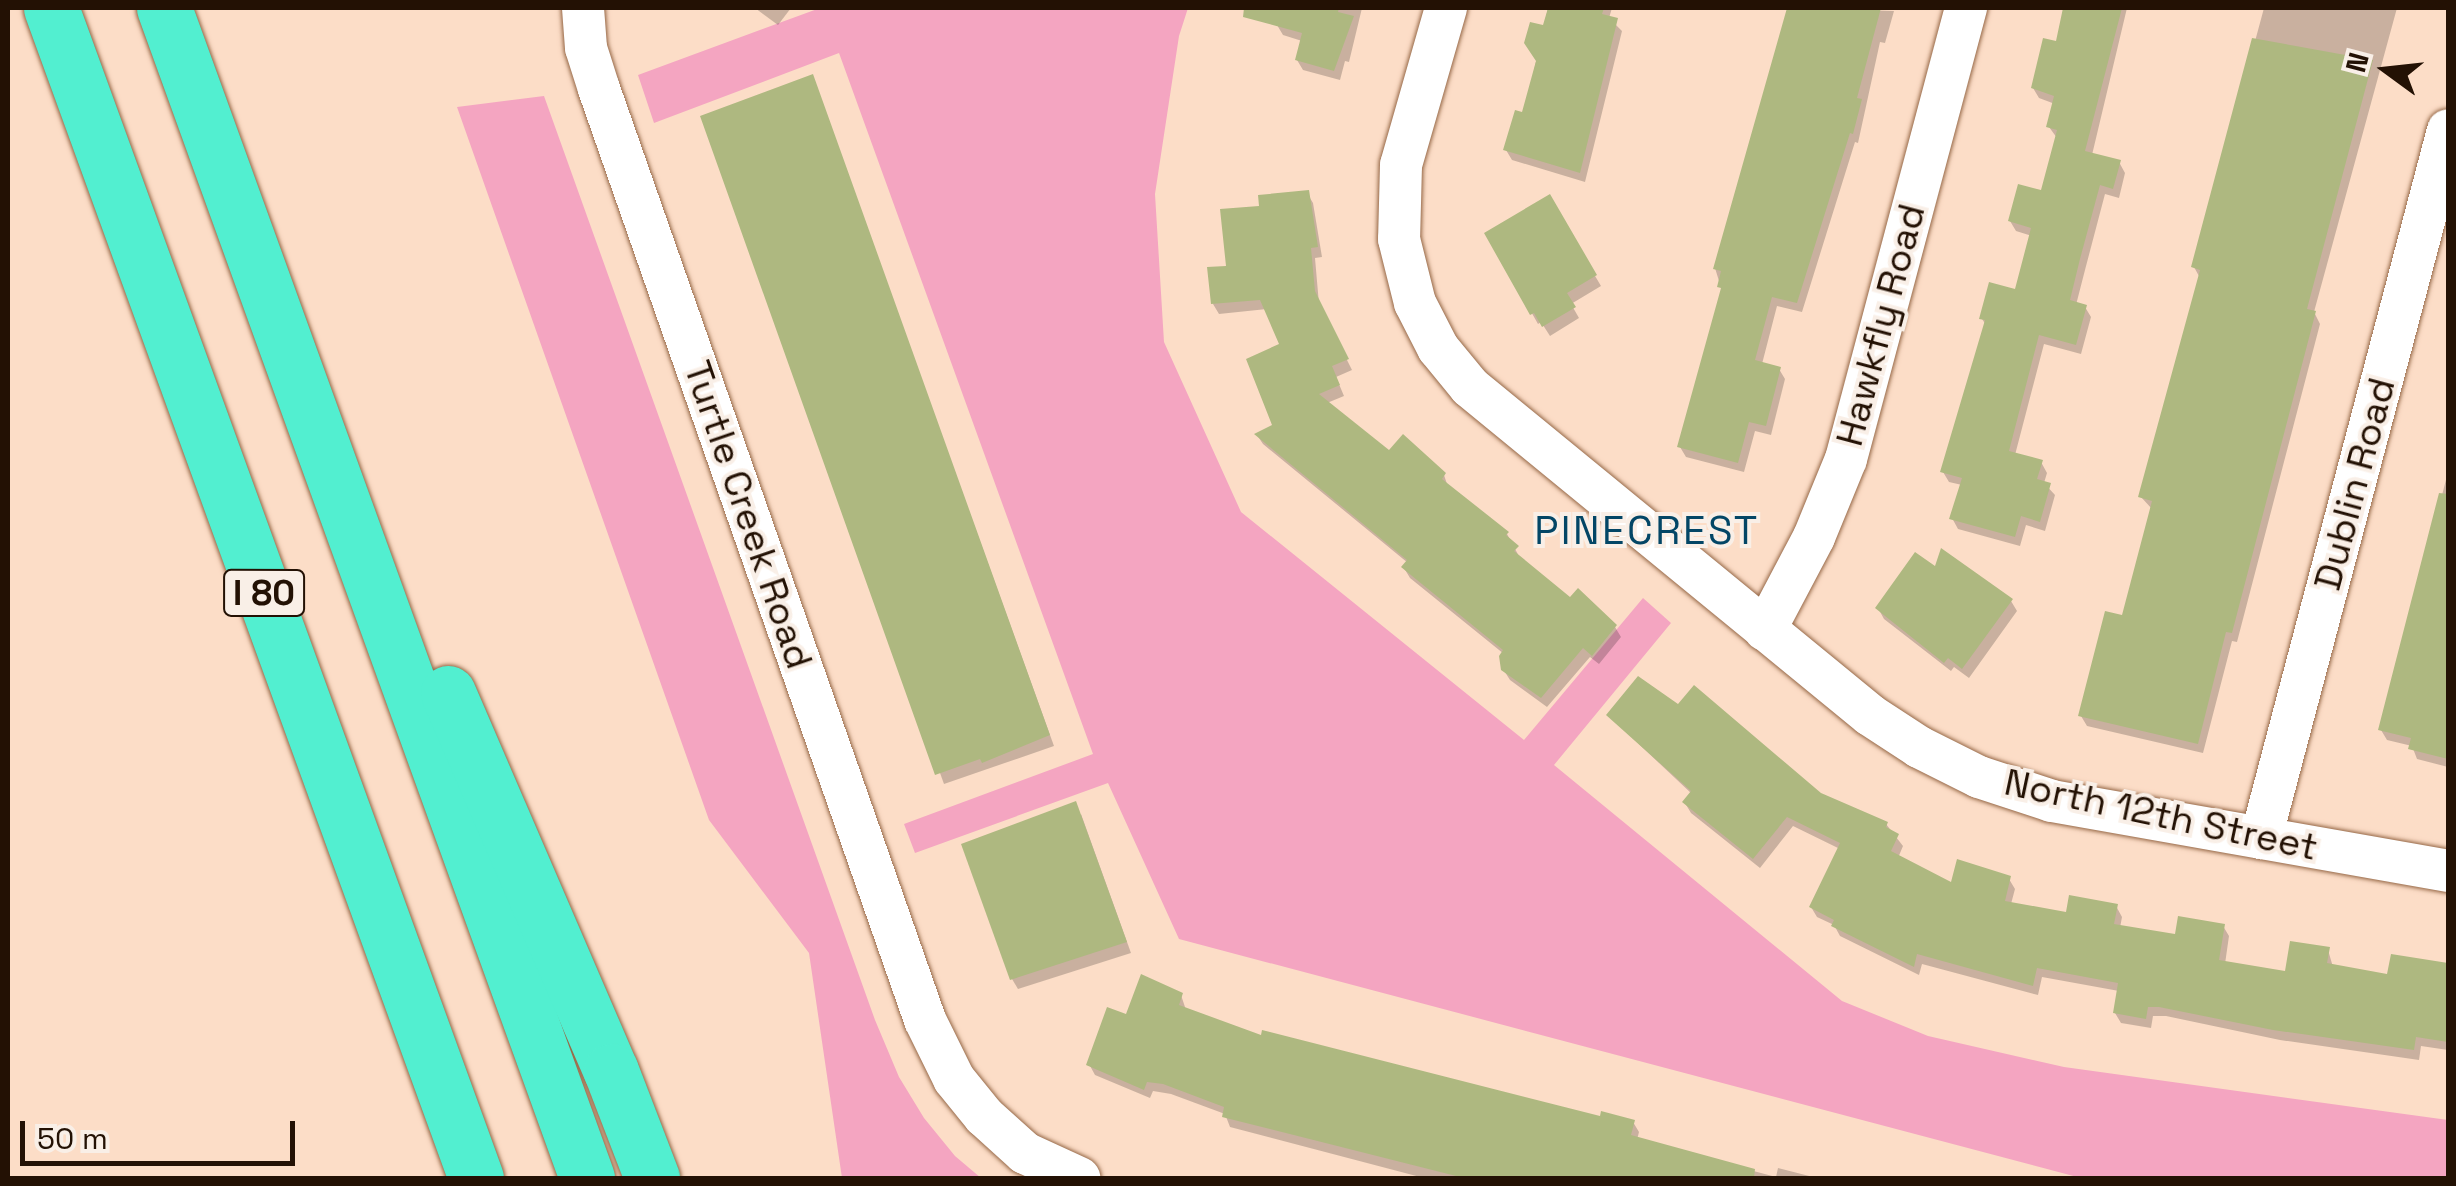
<!DOCTYPE html>
<html>
<head>
<meta charset="utf-8">
<style>
  body { margin:0 }
  #map { position:relative; width:2456px; height:1186px; overflow:hidden; background:#fcddc7; font-family:"Space Grotesk",sans-serif }
  div>[style] { position:absolute }
  .green>* { inset:0; background:#f4a5c1 }
  .shadow>* { inset:0; background:#0003 }
  .building>* { inset:0; background:#aeb880 }
  .roads { filter:drop-shadow(0 0 2px #966847) drop-shadow(0 0 2px #966847) }
  .street>* { height:42px; margin:-21px; padding:0 21px; transform-origin:21px; border-radius:21px; background:#fff }
  .highway>* { height:55px; margin:-27.5px; padding:0 27.5px; transform-origin:27.5px; border-radius:27.5px; background:#52efd0 }
  span { translate:-50% -50%; white-space:nowrap; text-align:center; line-height:1.15; -webkit-text-stroke:8px #f9efe7; paint-order:stroke }
  .shield-label span { padding:2px 8px; background:#f9efe7; border:2px solid; border-radius:8px; -webkit-text-stroke-width:0 }
  .shield-label { font-size:35px; color:#231104; font-weight:700 }
  .street-label { font-size:38px; color:#231104 }
  .neighbourhood-label { font-size:40px; color:#034666; letter-spacing:2.5px }
  .frame { position:absolute; inset:0; border:10px solid #231104; pointer-events:none }
  .north { position:absolute; left:2336px; top:20px; width:100px; height:100px; -webkit-text-stroke:8px #f9efe7; paint-order:stroke; rotate:285deg; font-size:28px; font-weight:700; line-height:40px; text-align:center; color:#231104 }
  .north::after { content:''; display:block; margin:auto; width:35px; height:45px; background:#231104; clip-path:polygon(50% 0,100% 100%,50% 72%,0 100%) }
  .scale { position:absolute; left:20px; top:1121px; width:275px; height:45px; box-sizing:border-box; border:5px solid #231104; border-top:0; padding-left:12px; font-size:30px; line-height:35px; white-space:nowrap; color:#231104; -webkit-text-stroke:8px #f9efe7; paint-order:stroke }
</style>
</head>
<body>
<div id="map">
  <div class="green">
    <div style="clip-path:polygon(820px 8px,1188px 8px,1179px 36px,1155px 194px,1164px 342px,1241px 512px,1524px 740px,1643px 598px,1671px 623px,1554px 765px,1842px 1001px,1928px 1036px,2064px 1067px,2448px 1120px,2448px 1178px,2081px 1178px,1179px 939px,1108px 783px,915px 853px,904px 824px,1093px 754px,839px 53px,654px 123px,638px 75px)"></div>
    <div style="clip-path:polygon(544px 96px,875px 1020px,899px 1077px,924px 1118px,955px 1156px,981px 1178px,842px 1178px,809px 953px,709px 820px,457px 107px)"></div>
  </div>
  <div class="shadow">
    <div style="clip-path:polygon(755px 8px,791px 8px,778px 25px)"></div>
    <div style="clip-path:polygon(1282px 8px,1362px 8px,1349px 62px,1345px 61px,1340px 80px,1303px 70px,1297px 60px,1302px 41px,1283px 35px,1277px 25px)"></div>
    <div style="clip-path:polygon(1548px 8px,1612px 8px,1609px 18px,1622px 31px,1585px 182px,1512px 160px,1506px 150px,1524px 115px)"></div>
    <div style="clip-path:polygon(1789px 8px,1894px 11px,1885px 43px,1880px 42px,1858px 143px,1855px 142px,1802px 312px,1777px 306px,1762px 364px,1779px 369px,1785px 379px,1771px 435px,1755px 431px,1744px 472px,1686px 457px,1680px 447px,1722px 291px,1715px 268px)"></div>
    <div style="clip-path:polygon(2066px 8px,2127px 8px,2092px 155px,2119px 162px,2125px 173px,2119px 198px,2105px 194px,2085px 270px,2076px 305px,2085px 307px,2091px 317px,2081px 354px,2044px 344px,2015px 455px,2041px 462px,2047px 473px,2044px 483px,2055px 495px,2045px 531px,2026px 525px,2020px 546px,1958px 529px,1952px 518px,1962px 485px,1949px 482px,1943px 472px,1986px 325px,1982px 319px,2017px 292px,2032px 236px,2016px 231px,2010px 221px,2042px 193px,2057px 138px,2049px 127px,2055px 104px,2039px 98px,2033px 88px,2058px 44px)"></div>
    <div style="clip-path:polygon(2264px 8px,2397px 8px,2314px 312px,2320px 324px,2237px 642px,2232px 641px,2203px 753px,2087px 726px,2081px 716px,2124px 618px,2152px 509px,2141px 497px,2200px 278px,2194px 267px)"></div>
    <div style="clip-path:polygon(812px 77px,1054px 746px,944px 784px,703px 118px)"></div>
    <div style="clip-path:polygon(1307px 193px,1313px 203px,1322px 257px,1315px 258px,1319px 304px,1352px 370px,1336px 377px,1344px 396px,1327px 403px,1389px 454px,1444px 475px,1448px 487px,1507px 534px,1521px 560px,1571px 601px,1615px 627px,1621px 637px,1599px 664px,1590px 657px,1547px 707px,1510px 680px,1503px 669px,1504px 654px,1410px 578px,1404px 568px,1408px 563px,1263px 444px,1257px 435px,1276px 426px,1282px 345px,1267px 309px,1219px 314px,1213px 304px,1261px 208px)"></div>
    <div style="clip-path:polygon(1549px 198px,1601px 286px,1571px 304px,1579px 318px,1550px 336px,1541px 322px,1538px 324px,1487px 234px)"></div>
    <div style="clip-path:polygon(2448px 472px,2448px 767px,2417px 759px,2412px 746px,2387px 740px,2381px 730px)"></div>
    <div style="clip-path:polygon(1937px 571px,2011px 601px,2017px 611px,1969px 678px,1954px 667px,1951px 671px,1884px 619px,1878px 608px)"></div>
    <div style="clip-path:polygon(1609px 716px,1886px 824px,1903px 846px,1898px 858px,1953px 886px,2009px 879px,2015px 889px,2011px 904px,2068px 915px,2116px 906px,2122px 917px,2120px 928px,2177px 937px,2223px 926px,2229px 936px,2225px 964px,2287px 974px,2328px 950px,2333px 967px,2390px 977px,2432px 969px,2448px 972px,2448px 1050px,2421px 1046px,2419px 1060px,2280px 1040px,2166px 1016px,2153px 1016px,2151px 1028px,2121px 1023px,2115px 1013px,2119px 991px,2042px 977px,2038px 995px,1922px 964px,1919px 975px,1840px 936px,1834px 925px,1817px 917px,1811px 907px,1840px 849px,1793px 826px,1760px 868px,1691px 813px,1685px 803px,1692px 794px)"></div>
    <div style="clip-path:polygon(1081px 814px,1131px 953px,1018px 989px,1012px 979px)"></div>
    <div style="clip-path:polygon(1181px 995px,1186px 1010px,1262px 1039px,1601px 1119px,1633px 1122px,1639px 1132px,1637px 1140px,1776px 1177px,1778px 1168px,1817px 1178px,1424px 1178px,1230px 1127px,1225px 1114px,1171px 1094px,1153px 1091px,1150px 1098px,1095px 1075px,1089px 1064px,1127px 1017px)"></div>
  </div>
  <div class="building">
    <div style="clip-path:polygon(1244px 8px,1339px 8px,1338px 12px,1354px 16px,1334px 71px,1295px 60px,1302px 33px,1243px 17px)"></div>
    <div style="clip-path:polygon(1548px 8px,1604px 8px,1602px 14px,1618px 18px,1580px 173px,1503px 150px,1515px 110px,1522px 112px,1536px 61px,1524px 43px,1530px 22px,1543px 25px)"></div>
    <div style="clip-path:polygon(1787px 8px,1881px 8px,1857px 98px,1862px 99px,1853px 134px,1850px 133px,1797px 303px,1772px 297px,1755px 360px,1781px 367px,1766px 426px,1749px 422px,1738px 463px,1677px 447px,1721px 288px,1717px 287px,1721px 271px,1713px 269px)"></div>
    <div style="clip-path:polygon(2063px 8px,2122px 8px,2085px 151px,2121px 160px,2113px 189px,2100px 185px,2080px 259px,2070px 300px,2087px 305px,2076px 345px,2039px 335px,2009px 451px,2043px 460px,2037px 479px,2051px 483px,2040px 522px,2021px 516px,2015px 537px,1949px 519px,1962px 478px,1940px 472px,1985px 320px,1979px 319px,1989px 282px,2015px 289px,2031px 228px,2008px 221px,2018px 184px,2041px 190px,2057px 130px,2046px 127px,2054px 96px,2031px 88px,2043px 38px,2056px 41px)"></div>
    <div style="clip-path:polygon(2252px 38px,2373px 60px,2307px 309px,2316px 311px,2232px 633px,2226px 632px,2198px 744px,2078px 716px,2105px 611px,2122px 615px,2152px 501px,2138px 497px,2200px 270px,2191px 267px)"></div>
    <div style="clip-path:polygon(813px 74px,1050px 735px,982px 763px,980px 759px,935px 775px,700px 116px)"></div>
    <div style="clip-path:polygon(1309px 190px,1318px 247px,1311px 248px,1315px 291px,1349px 359px,1332px 366px,1340px 385px,1319px 394px,1389px 450px,1403px 434px,1446px 473px,1442px 479px,1509px 532px,1506px 535px,1519px 546px,1514px 551px,1570px 597px,1578px 588px,1617px 625px,1592px 656px,1583px 648px,1541px 698px,1501px 670px,1499px 656px,1503px 650px,1401px 567px,1407px 560px,1254px 434px,1272px 425px,1246px 359px,1279px 344px,1260px 300px,1211px 304px,1207px 267px,1226px 266px,1220px 209px,1259px 206px,1258px 195px)"></div>
    <div style="clip-path:polygon(1550px 194px,1597px 275px,1567px 293px,1576px 307px,1542px 327px,1534px 313px,1530px 315px,1484px 233px)"></div>
    <div style="clip-path:polygon(2439px 493px,2448px 494px,2448px 759px,2408px 749px,2411px 738px,2378px 730px)"></div>
    <div style="clip-path:polygon(1941px 548px,2013px 599px,1962px 669px,1948px 658px,1944px 663px,1875px 608px,1915px 552px,1935px 566px)"></div>
    <div style="clip-path:polygon(1638px 676px,1678px 704px,1694px 685px,1821px 793px,1888px 822px,1886px 827px,1899px 834px,1891px 851px,1951px 882px,1957px 859px,2011px 876px,2005px 901px,2066px 912px,2069px 895px,2118px 904px,2114px 924px,2175px 934px,2178px 916px,2225px 924px,2219px 960px,2285px 971px,2290px 941px,2330px 947px,2327px 963px,2387px 974px,2391px 954px,2448px 963px,2448px 1042px,2416px 1037px,2414px 1050px,2273px 1030px,2159px 1007px,2148px 1007px,2146px 1019px,2113px 1013px,2118px 983px,2037px 968px,2033px 986px,1917px 954px,1914px 967px,1831px 926px,1834px 920px,1809px 907px,1840px 843px,1787px 817px,1753px 859px,1682px 802px,1691px 791px,1606px 715px)"></div>
    <div style="clip-path:polygon(1076px 801px,1127px 942px,1010px 980px,961px 844px)"></div>
    <div style="clip-path:polygon(1141px 974px,1183px 993px,1179px 1005px,1261px 1035px,1262px 1030px,1600px 1116px,1601px 1111px,1635px 1120px,1631px 1135px,1755px 1169px,1754px 1178px,1464px 1178px,1222px 1117px,1224px 1107px,1163px 1084px,1147px 1082px,1144px 1090px,1086px 1065px,1107px 1007px,1126px 1014px)"></div>
  </div>
  <div class="roads">
    <div class="street">
      <div style="left:583px;top:8px;width:40px;rotate:85.7deg"></div>
      <div style="left:586px;top:48px;width:43px;rotate:72.4deg"></div>
      <div style="left:599px;top:89px;width:986px;rotate:70.7deg"></div>
      <div style="left:925px;top:1020px;width:66px;rotate:63.8deg"></div>
      <div style="left:954px;top:1079px;width:48px;rotate:51deg"></div>
      <div style="left:984px;top:1116px;width:55px;rotate:42.1deg"></div>
      <div style="left:1025px;top:1153px;width:60px;rotate:24.8deg"></div>
      <div style="left:1446px;top:8px;width:163px;rotate:106deg"></div>
      <div style="left:1401px;top:165px;width:74px;rotate:91.5deg"></div>
      <div style="left:1399px;top:239px;width:66px;rotate:76deg"></div>
      <div style="left:1415px;top:303px;width:51px;rotate:62.9deg"></div>
      <div style="left:1438px;top:348px;width:50px;rotate:50.6deg"></div>
      <div style="left:1470px;top:387px;width:517px;rotate:39.35deg"></div>
      <div style="left:1870px;top:715px;width:59px;rotate:33.1deg"></div>
      <div style="left:1919px;top:747px;width:67px;rotate:26.6deg"></div>
      <div style="left:1979px;top:777px;width:77px;rotate:18.2deg"></div>
      <div style="left:2052px;top:801px;width:402px;rotate:10deg"></div>
      <div style="left:1765px;top:630px;width:105px;rotate:-62.2deg"></div>
      <div style="left:1814px;top:537px;width:84px;rotate:-67.7deg"></div>
      <div style="left:1846px;top:459px;width:467px;rotate:-75.1deg"></div>
      <div style="left:2261px;top:838px;width:732px;rotate:-75.2deg"></div>
    </div>
    <div class="highway">
      <div style="left:51px;top:8px;width:1245px;rotate:70.04deg"></div>
      <div style="left:164px;top:8px;width:1244px;rotate:70.12deg"></div>
      <div style="left:448px;top:693px;width:412px;rotate:66.7deg"></div>
      <div style="left:611px;top:1071px;width:115px;rotate:69deg"></div>
    </div>
  </div>
  <div class="shield-label">
    <span style="left:264px;top:593px">I 80</span>
  </div>
  <div class="street-label">
    <span style="left:1881px;top:325px;rotate:-75deg">Hawkfly Road</span>
    <span style="left:2355px;top:484px;rotate:-75deg">Dublin Road</span>
    <span style="left:748px;top:515px;rotate:71deg">Turtle Creek Road</span>
    <span style="left:2161px;top:815px;rotate:12deg">North 12th Street</span>
  </div>
  <div class="neighbourhood-label">
    <span style="left:1647px;top:531px">PINECREST</span>
  </div>
  <div class="frame"></div>
  <div class="north">N</div>
  <div class="scale">50 m</div>
</div>
</body>
</html>
